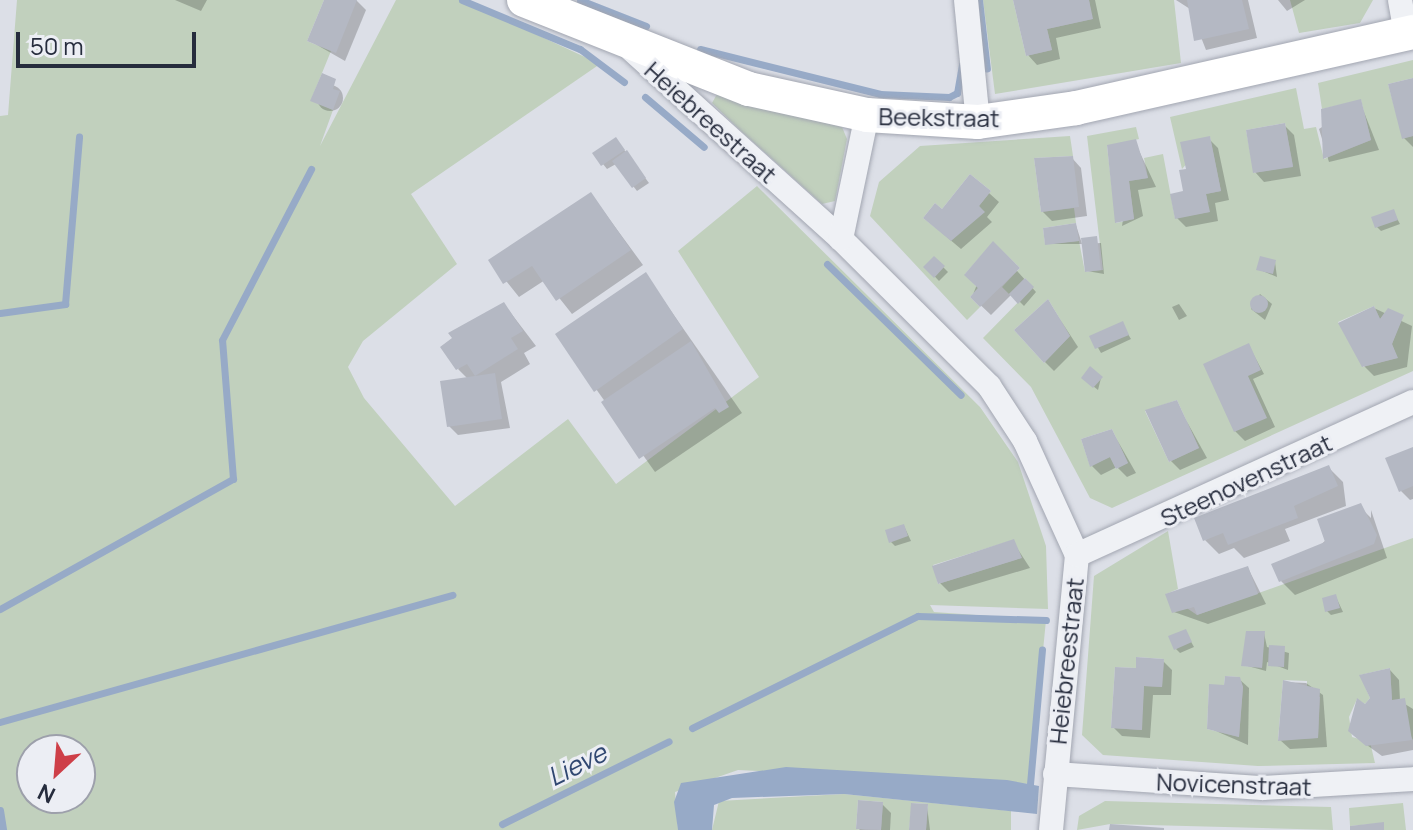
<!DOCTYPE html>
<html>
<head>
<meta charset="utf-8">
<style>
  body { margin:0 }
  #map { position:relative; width:1413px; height:830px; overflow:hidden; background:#dcdfe7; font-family:Manrope,sans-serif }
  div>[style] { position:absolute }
  .green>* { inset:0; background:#c1d0bd }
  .water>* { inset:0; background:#97aac7 }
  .shadow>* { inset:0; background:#0003 }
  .round { border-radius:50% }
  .stream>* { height:7px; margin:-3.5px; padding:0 3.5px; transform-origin:3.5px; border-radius:3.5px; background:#97aac7 }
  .building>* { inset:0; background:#b4b8c3 }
  .roads { filter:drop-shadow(0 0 2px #a2a6b1) drop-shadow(0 0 2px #a2a6b1) }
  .street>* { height:24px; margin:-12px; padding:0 12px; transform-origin:12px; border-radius:12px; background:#eff1f5 }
  .secondary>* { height:34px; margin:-17px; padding:0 17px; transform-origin:17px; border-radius:17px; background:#fff }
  span { translate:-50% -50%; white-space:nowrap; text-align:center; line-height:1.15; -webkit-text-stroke:6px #eceef4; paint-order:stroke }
  .street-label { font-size:24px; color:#262c3d }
  .water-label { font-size:26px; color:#304771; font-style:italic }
  .north { position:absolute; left:16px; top:734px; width:80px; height:80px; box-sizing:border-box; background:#eceef4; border:2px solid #9da0ab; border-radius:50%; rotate:206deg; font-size:22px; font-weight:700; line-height:32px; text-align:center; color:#262c3d }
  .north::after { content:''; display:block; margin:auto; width:28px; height:36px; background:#ce3f48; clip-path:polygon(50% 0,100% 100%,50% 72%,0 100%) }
  .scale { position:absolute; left:16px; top:32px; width:180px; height:36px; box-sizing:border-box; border:4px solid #262c3d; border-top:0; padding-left:10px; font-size:24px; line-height:28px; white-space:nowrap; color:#262c3d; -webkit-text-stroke:6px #eceef4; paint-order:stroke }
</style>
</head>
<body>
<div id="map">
  <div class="green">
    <div style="clip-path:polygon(evenodd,17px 0,324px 0,307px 41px,331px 51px,311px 100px,333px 110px,320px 146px,396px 0,462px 0,600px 64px,411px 194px,457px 264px,363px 341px,348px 367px,364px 398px,455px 506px,568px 419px,616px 484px,759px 377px,678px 251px,757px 186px,980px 407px,1018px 462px,1046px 546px,1048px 609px,930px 605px,934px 612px,1046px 620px,1030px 784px,738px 770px,675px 792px,678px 830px,0 830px,0 116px,8px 115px,17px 0,1013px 540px,1021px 558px,938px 584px,933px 565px,1013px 540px,17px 0,32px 750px,80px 750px,80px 798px,32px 798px,32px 750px)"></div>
    <div style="clip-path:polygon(983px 0,1013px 0,1026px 56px,1052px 50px,1047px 29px,1092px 19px,1089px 0,1174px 0,1181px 63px,995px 94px)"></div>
    <div style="clip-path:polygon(1290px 0,1373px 0,1360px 23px,1299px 33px)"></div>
    <div style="clip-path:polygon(evenodd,1413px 60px,1413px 78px,1388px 84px,1403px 138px,1413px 136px,1413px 371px,1112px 508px,1090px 498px,1031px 387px,983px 338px,1033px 287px,1025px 278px,1009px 294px,1002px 287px,1020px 268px,993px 242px,965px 274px,978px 288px,970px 297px,980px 307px,967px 320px,870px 216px,879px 182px,920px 146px,1070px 136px,1073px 156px,1034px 158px,1041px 212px,1074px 208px,1076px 223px,1043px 228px,1045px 244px,1079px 241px,1085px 272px,1103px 270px,1087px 136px,1136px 127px,1139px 139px,1107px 146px,1116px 223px,1134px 219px,1129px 181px,1148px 178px,1144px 158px,1163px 154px,1175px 218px,1209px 212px,1206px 194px,1221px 191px,1210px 137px,1182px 169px,1170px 117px,1296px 88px,1304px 129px,1316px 127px,1324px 159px,1371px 140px,1361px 100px,1322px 109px,1318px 83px,1413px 60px,1285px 123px,1293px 166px,1254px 173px,1246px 130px,1285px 123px,1413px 60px,970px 174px,991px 191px,979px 206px,984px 212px,951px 240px,923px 218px,935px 203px,942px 209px,970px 174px,1413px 60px,1048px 299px,1070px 336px,1044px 363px,1014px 330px,1048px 299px,1413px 60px,1374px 306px,1380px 319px,1388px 309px,1403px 315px,1392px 344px,1397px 358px,1363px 367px,1338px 322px,1374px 306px,1413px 60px,1177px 400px,1199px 448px,1169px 462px,1145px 411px,1177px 400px,1413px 60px,1112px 429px,1128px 463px,1116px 469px,1110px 457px,1090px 466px,1081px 439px,1112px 429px)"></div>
    <div style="clip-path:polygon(717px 94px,842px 127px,847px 139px,835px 201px,822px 204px,740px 130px,712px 103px)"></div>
    <div style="clip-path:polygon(evenodd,1168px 531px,1178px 589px,1166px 594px,1197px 615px,1413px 538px,1413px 740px,1392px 700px,1390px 668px,1360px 675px,1370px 698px,1365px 704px,1357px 699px,1349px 717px,1352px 737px,1370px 742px,1375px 763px,1258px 766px,1103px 755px,1082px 735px,1094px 576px,1168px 531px,1247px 631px,1264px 632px,1262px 667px,1242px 666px,1247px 631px,1168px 531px,1137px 657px,1164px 659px,1162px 687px,1144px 686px,1141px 730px,1111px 728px,1115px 667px,1136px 668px,1137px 657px,1168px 531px,1225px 676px,1239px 677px,1243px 687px,1239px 737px,1207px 729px,1209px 685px,1224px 685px,1225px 676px,1168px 531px,1283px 680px,1307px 681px,1307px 696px,1320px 697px,1318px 738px,1278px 740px,1283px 680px)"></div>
    <div style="clip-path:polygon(844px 794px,1011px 811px,1011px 830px,926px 830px,928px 804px,912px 803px,909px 830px,881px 830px,883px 802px,858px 800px,856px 829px,865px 830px,712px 830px,719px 801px)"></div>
    <div style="clip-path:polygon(1105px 801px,1331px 807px,1333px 830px,1110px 824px,1077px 830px,1079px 816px)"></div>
    <div style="clip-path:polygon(1403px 803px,1406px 830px,1384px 830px,1383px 823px,1350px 826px,1349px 808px)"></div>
  </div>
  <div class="water">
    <div style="clip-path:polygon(786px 767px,1007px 780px,1039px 786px,1037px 814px,844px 794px,732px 798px,714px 805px,712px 830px,678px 830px,674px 802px,681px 783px)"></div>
  </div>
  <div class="shadow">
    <div style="clip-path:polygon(175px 0,207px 0,201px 11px)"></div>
    <div style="clip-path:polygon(326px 0,356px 0,366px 10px,345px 61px,310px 41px)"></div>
    <div style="clip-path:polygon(1015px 0,1095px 0,1101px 28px,1056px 38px,1060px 59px,1037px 65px,1028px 55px)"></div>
    <div style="clip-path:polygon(1176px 0,1248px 0,1257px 38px,1206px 50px,1190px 9px)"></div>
    <div style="clip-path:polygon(1278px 0,1305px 0,1287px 11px)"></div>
    <div style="clip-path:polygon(1413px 80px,1413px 147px,1404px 138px)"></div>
    <div class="round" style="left:317px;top:85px;width:26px;height:26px"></div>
    <div style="clip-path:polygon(1360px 102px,1379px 150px,1329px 162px,1319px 129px)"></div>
    <div style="clip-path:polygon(1284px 125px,1294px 135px,1301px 176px,1264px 182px,1255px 172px)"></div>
    <div style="clip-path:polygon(1209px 139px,1218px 148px,1229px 200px,1215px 203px,1218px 221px,1186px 227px,1177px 218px,1188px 170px)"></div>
    <div style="clip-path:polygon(1135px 142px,1156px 187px,1138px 190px,1143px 216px,1122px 226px)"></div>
    <div style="clip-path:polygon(619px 143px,649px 183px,637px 191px,616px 164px,607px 169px,595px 154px)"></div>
    <div style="clip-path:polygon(1072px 158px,1081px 168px,1087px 216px,1052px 221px,1042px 211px)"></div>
    <div style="clip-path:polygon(970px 176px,999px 202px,987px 217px,992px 222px,961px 249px,935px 227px)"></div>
    <div style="clip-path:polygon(591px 194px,643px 265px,572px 314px,545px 280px,519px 297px,490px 261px)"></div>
    <div style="clip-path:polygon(1393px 211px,1400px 224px,1381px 231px,1377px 227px)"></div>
    <div style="clip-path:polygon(1076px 225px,1082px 244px,1101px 243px,1104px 274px,1087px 271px,1083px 244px,1047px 244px)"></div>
    <div style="clip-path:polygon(993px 244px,1036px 292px,1024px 306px,1012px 294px,991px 315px,972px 297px)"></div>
    <div style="clip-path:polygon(934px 258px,948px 272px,939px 281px,926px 267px)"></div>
    <div style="clip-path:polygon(1275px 262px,1277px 277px,1258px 269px)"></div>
    <div style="clip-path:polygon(646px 275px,742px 413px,655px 472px,557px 334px)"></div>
    <div style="clip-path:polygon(1260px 294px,1272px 304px,1265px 320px,1251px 309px)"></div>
    <div style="clip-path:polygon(1048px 301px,1078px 347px,1054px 371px,1045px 362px)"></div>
    <div style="clip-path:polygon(504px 304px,536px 346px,524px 353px,530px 364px,501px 382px,510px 428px,458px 435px,449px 426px,468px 379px,458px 369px)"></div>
    <div style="clip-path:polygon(1179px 304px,1187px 316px,1179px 320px,1172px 307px)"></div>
    <div style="clip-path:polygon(1374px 308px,1412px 326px,1407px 367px,1374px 376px,1364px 366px)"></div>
    <div style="clip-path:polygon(1122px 324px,1131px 339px,1101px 353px,1092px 337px)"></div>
    <div style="clip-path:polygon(1249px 346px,1264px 374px,1253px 379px,1275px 427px,1245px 441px,1235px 431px)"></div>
    <div style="clip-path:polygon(1101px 378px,1098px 390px,1088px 382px)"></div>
    <div style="clip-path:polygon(1176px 402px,1207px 458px,1180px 470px,1171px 461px)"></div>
    <div style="clip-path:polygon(1112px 431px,1136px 473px,1127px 477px,1117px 467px,1101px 475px,1092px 466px)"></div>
    <div style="clip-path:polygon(1413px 449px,1413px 499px,1410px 500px,1401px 491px)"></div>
    <div style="clip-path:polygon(1329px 468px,1343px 482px,1346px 506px,1285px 529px,1290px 541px,1244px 558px,1234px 548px,1219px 554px,1205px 540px)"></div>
    <div style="clip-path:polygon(1361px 508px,1371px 518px,1371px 510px,1387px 558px,1295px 595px,1281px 581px)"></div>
    <div style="clip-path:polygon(904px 526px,911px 541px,895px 546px,891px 542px)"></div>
    <div style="clip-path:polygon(1013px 542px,1030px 568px,949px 592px,940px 583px)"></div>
    <div style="clip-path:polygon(1248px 568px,1266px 604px,1208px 624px,1174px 612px)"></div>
    <div style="clip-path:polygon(1336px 597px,1343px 612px,1331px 615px,1327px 611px)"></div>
    <div style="clip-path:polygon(1185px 631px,1194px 647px,1180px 653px,1176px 649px)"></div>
    <div style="clip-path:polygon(1264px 633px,1267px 647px,1289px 653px,1288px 670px,1267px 662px,1266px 671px,1244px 665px)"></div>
    <div style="clip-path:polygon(1163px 661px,1172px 670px,1171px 695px,1153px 695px,1150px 738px,1122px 736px,1113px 727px,1138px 670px)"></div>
    <div style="clip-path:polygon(1390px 670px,1399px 680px,1400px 701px,1413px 709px,1413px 750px,1382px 756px,1360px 740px,1366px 707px)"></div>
    <div style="clip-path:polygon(1239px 679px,1249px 688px,1248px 745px,1209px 728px,1226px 687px)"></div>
    <div style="clip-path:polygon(1284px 682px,1306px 683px,1323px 695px,1327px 747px,1290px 749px,1280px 740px)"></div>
    <div style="clip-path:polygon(882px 804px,891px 813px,890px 830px,859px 830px)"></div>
    <div style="clip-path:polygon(927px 806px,930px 830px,911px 830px)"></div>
  </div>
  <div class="stream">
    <div style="left:462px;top:0;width:128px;rotate:22.6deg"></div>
    <div style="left:580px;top:49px;width:55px;rotate:36.9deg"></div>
    <div style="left:580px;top:0;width:71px;rotate:21.5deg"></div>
    <div style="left:979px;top:0;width:69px;rotate:83.4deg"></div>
    <div style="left:700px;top:49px;width:186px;rotate:14deg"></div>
    <div style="left:880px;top:94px;width:69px;rotate:2.5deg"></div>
    <div style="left:949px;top:97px;width:9px;rotate:-27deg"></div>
    <div style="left:957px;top:93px;width:29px;rotate:-80deg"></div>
    <div style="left:645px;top:97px;width:77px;rotate:40.3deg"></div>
    <div style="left:827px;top:264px;width:187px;rotate:44.4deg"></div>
    <div style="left:0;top:313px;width:66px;rotate:-7.9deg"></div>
    <div style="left:65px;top:304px;width:168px;rotate:-85.2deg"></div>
    <div style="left:0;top:609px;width:267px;rotate:-29.2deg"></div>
    <div style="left:233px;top:479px;width:139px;rotate:-94.5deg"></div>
    <div style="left:222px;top:340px;width:193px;rotate:-62.5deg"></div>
    <div style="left:0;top:722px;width:470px;rotate:-15.7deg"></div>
    <div style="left:692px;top:728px;width:252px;rotate:-26.4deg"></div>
    <div style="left:918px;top:616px;width:128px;rotate:1.8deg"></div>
    <div style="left:1030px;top:784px;width:135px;rotate:-84.9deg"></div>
    <div style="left:0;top:810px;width:20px;rotate:81deg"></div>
    <div style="left:502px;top:824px;width:186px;rotate:-26.4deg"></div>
  </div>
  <div class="building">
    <div style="clip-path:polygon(324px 0,357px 0,336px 53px,307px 41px)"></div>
    <div style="clip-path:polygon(1013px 0,1089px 0,1093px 19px,1047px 29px,1052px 50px,1026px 56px)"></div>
    <div style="clip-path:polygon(1187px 0,1242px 0,1249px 29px,1194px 41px)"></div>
    <div style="clip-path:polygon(322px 73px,336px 79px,333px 89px,340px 91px,333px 110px,310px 101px)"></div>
    <div style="clip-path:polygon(1413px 78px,1413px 136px,1402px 139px,1388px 84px)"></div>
    <div style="clip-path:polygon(1361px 99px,1371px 140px,1323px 159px,1321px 109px)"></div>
    <div style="clip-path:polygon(1285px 123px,1293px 167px,1253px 173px,1246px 130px)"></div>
    <div style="clip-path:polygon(1210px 136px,1221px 191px,1206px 194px,1210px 212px,1175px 219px,1170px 194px,1183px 191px,1179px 170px,1186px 169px,1180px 142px)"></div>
    <div style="clip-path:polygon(616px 137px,625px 150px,601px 166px,592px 153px)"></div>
    <div style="clip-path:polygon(1136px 139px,1148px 178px,1129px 181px,1134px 219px,1115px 223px,1107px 145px)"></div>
    <div style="clip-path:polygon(627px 150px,646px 178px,632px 188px,612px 161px)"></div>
    <div style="clip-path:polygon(1073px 156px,1079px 207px,1041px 212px,1034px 158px)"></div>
    <div style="clip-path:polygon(970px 174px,991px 191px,979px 206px,985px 212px,951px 241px,923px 218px,935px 203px,942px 209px)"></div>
    <div style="clip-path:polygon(591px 192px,631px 250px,556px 301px,532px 266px,503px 284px,488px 260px)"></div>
    <div style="clip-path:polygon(1394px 209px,1398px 220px,1375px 228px,1371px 217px)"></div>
    <div style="clip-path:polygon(1076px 223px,1079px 241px,1045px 245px,1043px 228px)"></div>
    <div style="clip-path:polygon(1097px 236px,1101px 270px,1085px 272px,1081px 238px)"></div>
    <div style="clip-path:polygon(993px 241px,1020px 268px,980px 307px,970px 297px,978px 288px,964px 275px)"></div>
    <div style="clip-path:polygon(934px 256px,945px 266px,934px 278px,923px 267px)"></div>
    <div style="clip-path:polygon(1260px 256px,1276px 260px,1273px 274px,1256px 270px)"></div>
    <div style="clip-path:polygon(646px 272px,683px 329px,594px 392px,555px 334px)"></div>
    <div style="clip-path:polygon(1025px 278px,1034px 287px,1018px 304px,1009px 294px)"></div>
    <div class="round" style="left:1250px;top:295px;width:18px;height:18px"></div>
    <div style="clip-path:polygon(1048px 299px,1070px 336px,1044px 363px,1014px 330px)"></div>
    <div style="clip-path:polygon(504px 302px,523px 331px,511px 338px,518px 349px,475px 376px,495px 373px,502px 419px,447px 427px,440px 381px,475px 376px,467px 364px,456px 370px,440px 347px,452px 338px,448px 333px)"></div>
    <div style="clip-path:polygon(1374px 306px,1380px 319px,1388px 308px,1404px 315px,1392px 344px,1398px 358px,1362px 367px,1338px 323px)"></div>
    <div style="clip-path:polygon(1123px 321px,1129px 335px,1095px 349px,1089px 336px)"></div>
    <div style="clip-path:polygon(691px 341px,729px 407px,719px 413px,715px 408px,639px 459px,601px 402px)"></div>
    <div style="clip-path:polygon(1249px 343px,1261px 370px,1248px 376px,1267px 418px,1234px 432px,1203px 364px)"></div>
    <div style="clip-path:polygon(1090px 366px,1103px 377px,1093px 388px,1081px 378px)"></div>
    <div style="clip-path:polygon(1177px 400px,1199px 448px,1169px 462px,1145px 410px)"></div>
    <div style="clip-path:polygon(1112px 429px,1128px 463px,1116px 469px,1110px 457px,1090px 467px,1081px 439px)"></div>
    <div style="clip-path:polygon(1413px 447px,1413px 486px,1399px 492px,1385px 458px)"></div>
    <div style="clip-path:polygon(1329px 465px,1338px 486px,1294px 506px,1298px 518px,1228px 545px,1223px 533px,1203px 541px,1194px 518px)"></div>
    <div style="clip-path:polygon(1361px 503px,1377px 535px,1374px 544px,1279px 582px,1271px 564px,1325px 542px,1317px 519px)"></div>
    <div style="clip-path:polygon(904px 524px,908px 536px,889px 543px,885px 530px)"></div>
    <div style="clip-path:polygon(1014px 539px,1022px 558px,938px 584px,932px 566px)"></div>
    <div style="clip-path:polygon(1248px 566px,1258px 594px,1197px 615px,1194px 607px,1172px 613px,1165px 594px)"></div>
    <div style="clip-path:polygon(1336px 594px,1340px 608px,1325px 612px,1322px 598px)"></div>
    <div style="clip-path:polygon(1186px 629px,1192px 642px,1174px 650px,1168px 636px)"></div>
    <div style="clip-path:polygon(1246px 631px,1265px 631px,1262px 668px,1241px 666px)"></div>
    <div style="clip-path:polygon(1269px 645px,1285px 646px,1284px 667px,1268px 666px)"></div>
    <div style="clip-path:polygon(1136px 657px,1164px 659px,1162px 687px,1144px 686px,1142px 730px,1111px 728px,1115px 667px,1136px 668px)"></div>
    <div style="clip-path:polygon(1390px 668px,1392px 700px,1405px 698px,1412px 740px,1366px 746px,1348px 731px,1357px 698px,1365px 704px,1370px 698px,1359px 675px)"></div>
    <div style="clip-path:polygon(1225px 676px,1240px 677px,1243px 687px,1239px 737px,1207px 729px,1209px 684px,1224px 685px)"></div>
    <div style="clip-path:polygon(1283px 680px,1320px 689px,1318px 738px,1278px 741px)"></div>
    <div style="clip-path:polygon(858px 800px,883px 802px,881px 830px,856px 829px)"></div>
    <div style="clip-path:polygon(911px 803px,928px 804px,926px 830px,909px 830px)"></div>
    <div style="clip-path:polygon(1384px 822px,1384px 830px,1350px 830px,1350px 826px)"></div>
    <div style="clip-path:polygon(1110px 824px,1164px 828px,1164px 830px,1109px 830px)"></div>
  </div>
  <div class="roads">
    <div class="street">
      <div style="left:966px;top:0;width:123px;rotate:84.4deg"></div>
      <div style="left:1400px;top:0;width:34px;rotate:80deg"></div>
      <div style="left:631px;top:49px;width:283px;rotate:42.1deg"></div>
      <div style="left:841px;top:239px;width:209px;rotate:44.8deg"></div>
      <div style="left:989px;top:386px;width:66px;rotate:56.8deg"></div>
      <div style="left:1025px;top:441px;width:125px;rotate:65.5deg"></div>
      <div style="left:1077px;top:555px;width:276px;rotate:95.4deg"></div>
      <div style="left:841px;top:239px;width:127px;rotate:-78.2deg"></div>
      <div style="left:1077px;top:555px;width:369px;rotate:-24.5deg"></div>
      <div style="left:1055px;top:774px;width:208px;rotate:3.9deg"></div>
      <div style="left:1263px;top:788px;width:150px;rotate:-3.4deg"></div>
    </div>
    <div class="secondary">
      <div style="left:524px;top:0;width:242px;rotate:21.6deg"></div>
      <div style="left:749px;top:89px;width:121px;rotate:12.4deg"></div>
      <div style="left:867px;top:115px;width:111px;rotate:3.6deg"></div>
      <div style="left:978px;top:122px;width:99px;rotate:-8.1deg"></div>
      <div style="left:1076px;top:108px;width:345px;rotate:-12.7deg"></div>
    </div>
  </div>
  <div class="street-label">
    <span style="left:939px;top:117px;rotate:1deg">Beekstraat</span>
    <span style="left:711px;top:122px;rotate:42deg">Heiebreestraat</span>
    <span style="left:1246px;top:480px;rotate:-25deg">Steenovenstraat</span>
    <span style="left:1066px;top:661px;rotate:-84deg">Heiebreestraat</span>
    <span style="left:1234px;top:784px;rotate:2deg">Novicenstraat</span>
  </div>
  <div class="water-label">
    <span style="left:577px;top:765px;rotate:-27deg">Lieve</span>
  </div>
  <div class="north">N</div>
  <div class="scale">50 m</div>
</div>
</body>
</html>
